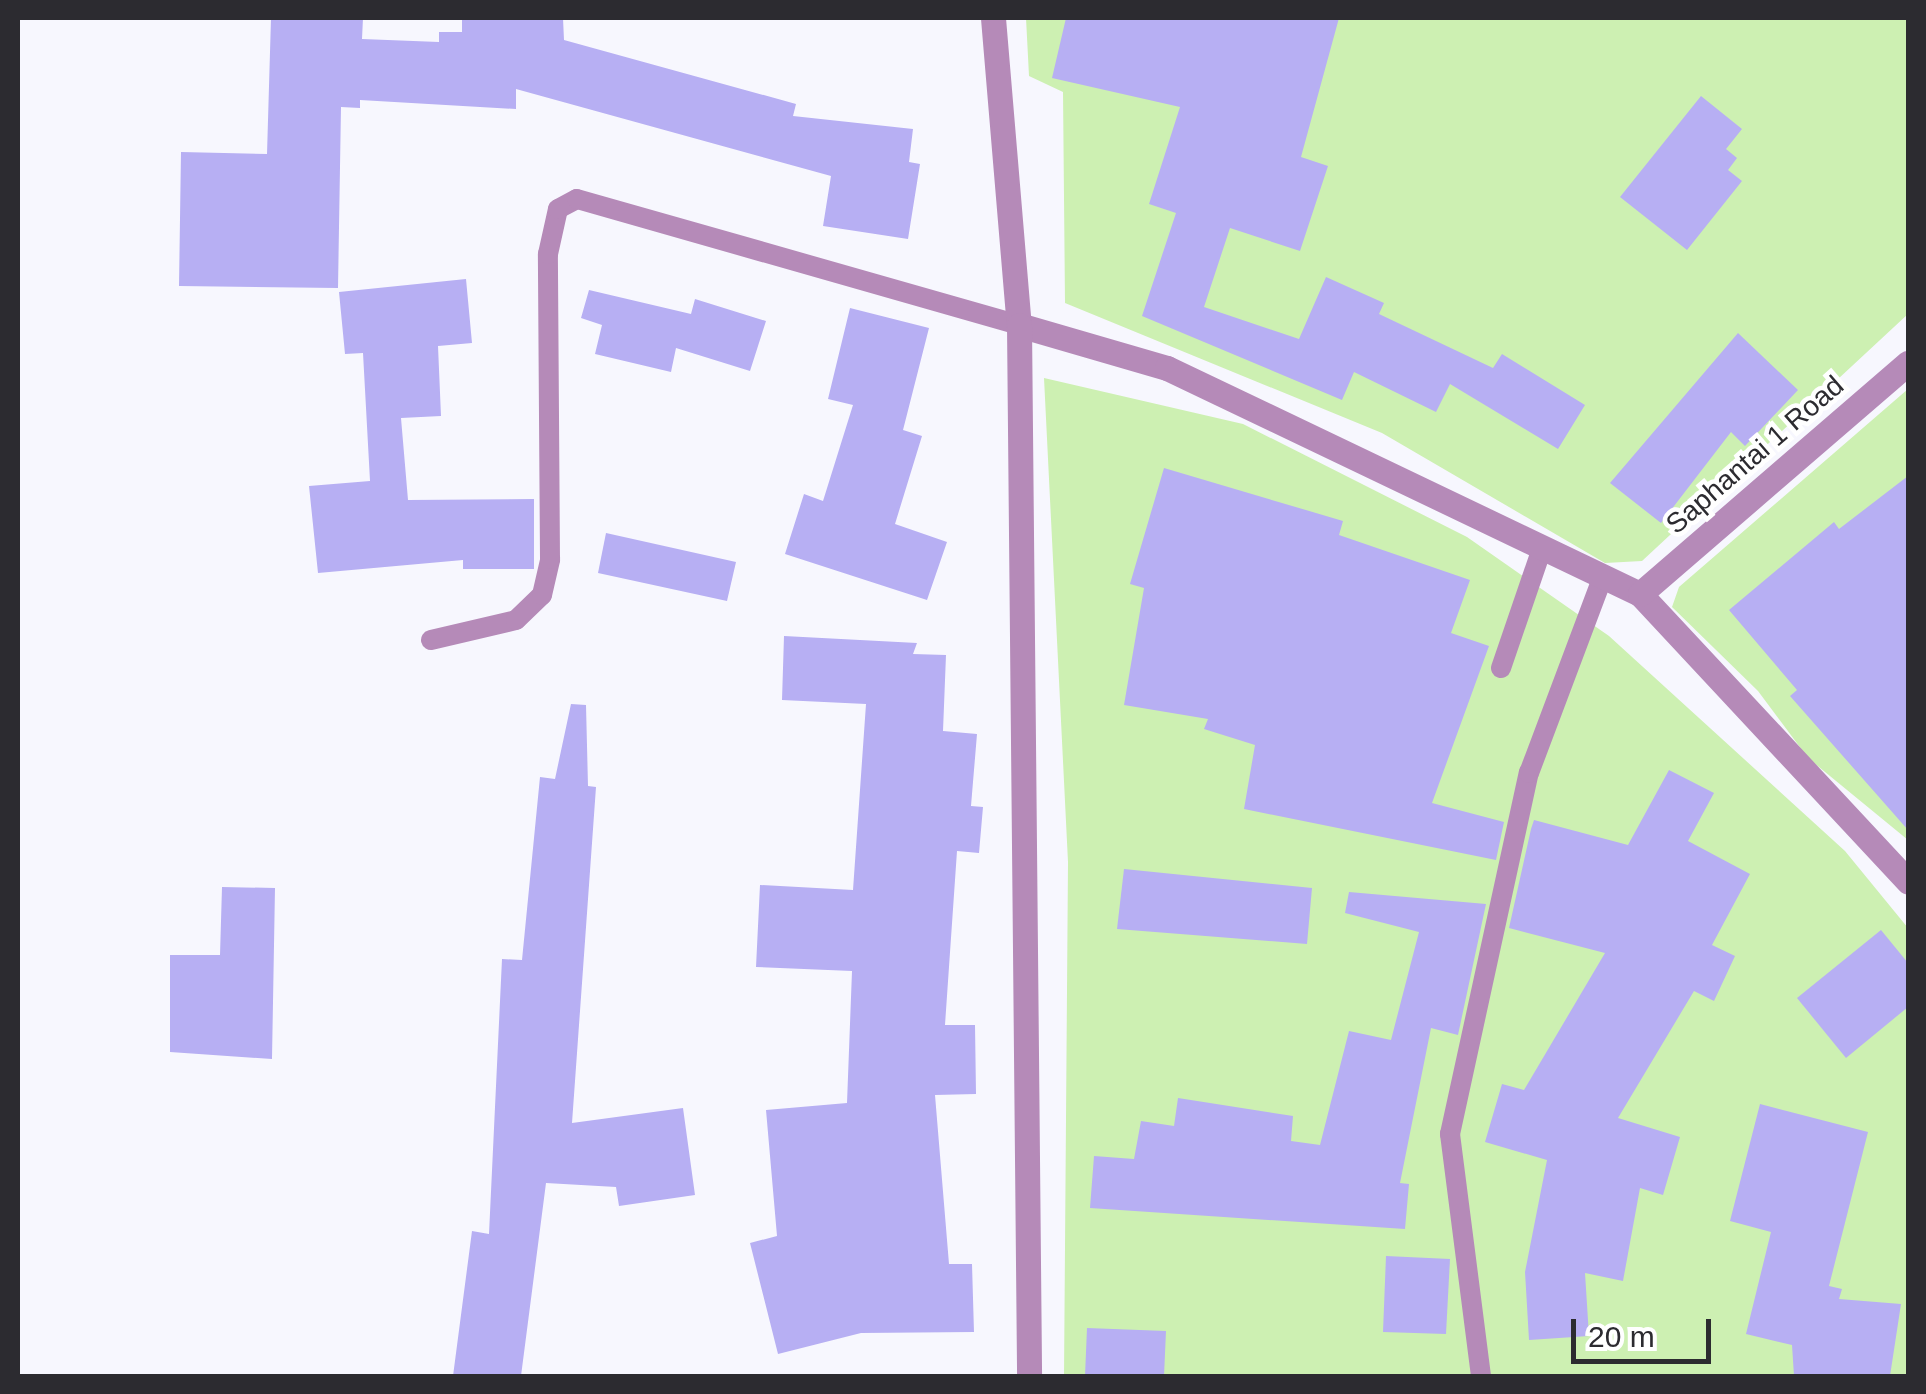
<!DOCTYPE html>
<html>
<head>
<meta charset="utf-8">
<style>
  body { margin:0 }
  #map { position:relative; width:1926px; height:1394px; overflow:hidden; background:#f7f7fe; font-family:Arial,sans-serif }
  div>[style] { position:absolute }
  .green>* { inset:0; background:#cdf0b2 }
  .building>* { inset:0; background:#b7aff3 }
  .service>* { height:20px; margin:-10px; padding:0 10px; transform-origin:10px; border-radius:10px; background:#b58ab8 }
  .minor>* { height:25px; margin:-12.5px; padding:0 12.5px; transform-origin:12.5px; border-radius:12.5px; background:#b58ab8 }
  .tertiary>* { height:25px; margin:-12.5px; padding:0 12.5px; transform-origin:12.5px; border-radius:12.5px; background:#b58ab8 }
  span { translate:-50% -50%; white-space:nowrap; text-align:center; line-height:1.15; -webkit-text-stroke:9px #fff; paint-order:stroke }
  .street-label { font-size:28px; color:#2c2b30 }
  .frame { position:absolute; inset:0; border:20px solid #2c2b30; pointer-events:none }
  .scale { position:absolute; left:1571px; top:1319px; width:140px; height:45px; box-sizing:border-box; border:5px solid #2c2b30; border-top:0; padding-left:12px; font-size:30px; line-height:35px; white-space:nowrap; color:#2c2b30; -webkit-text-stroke:8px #fff; paint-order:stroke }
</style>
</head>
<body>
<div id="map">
  <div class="green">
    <div style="clip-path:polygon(1026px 18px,1908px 18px,1908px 314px,1642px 561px,1605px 563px,1382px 433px,1065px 303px,1063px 92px,1029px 76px)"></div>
    <div style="clip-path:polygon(1044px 378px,1243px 424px,1467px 537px,1609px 636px,1845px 851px,1908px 928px,1908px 1376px,1064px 1376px,1068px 862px)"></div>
    <div style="clip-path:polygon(1908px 389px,1908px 840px,1808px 758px,1758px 691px,1672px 607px,1679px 587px)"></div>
  </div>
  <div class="building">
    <div style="clip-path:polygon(271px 18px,363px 18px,362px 39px,439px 42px,439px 32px,462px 32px,462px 18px,563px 18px,564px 40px,796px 104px,793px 116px,913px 129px,909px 162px,920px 164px,908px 239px,823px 226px,831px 176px,516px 89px,516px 109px,360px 100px,360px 108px,341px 107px,338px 288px,179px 286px,181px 152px,267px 154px)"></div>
    <div style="clip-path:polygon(1066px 18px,1339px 18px,1301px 157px,1328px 166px,1300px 251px,1230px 228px,1204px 307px,1299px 339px,1326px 277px,1384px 303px,1379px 314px,1493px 368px,1502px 354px,1585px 405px,1558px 449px,1450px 384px,1436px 412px,1354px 372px,1342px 400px,1142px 316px,1176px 213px,1149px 204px,1180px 107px,1052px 78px)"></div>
    <div style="clip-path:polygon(1701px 96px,1742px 129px,1726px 149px,1737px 158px,1728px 170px,1742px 181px,1687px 250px,1620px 197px)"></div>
    <div style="clip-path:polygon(466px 279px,472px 343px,438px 346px,441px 416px,401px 418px,408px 500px,534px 499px,534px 569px,463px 569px,463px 560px,318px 573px,309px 486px,370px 481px,363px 353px,345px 354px,339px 292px)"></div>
    <div style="clip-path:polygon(589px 290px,691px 314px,695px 299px,766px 321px,750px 371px,676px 348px,671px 372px,595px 354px,602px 325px,581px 318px)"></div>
    <div style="clip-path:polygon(850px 308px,929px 328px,903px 430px,922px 436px,895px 524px,947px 542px,927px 600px,785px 554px,804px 494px,823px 501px,853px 405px,828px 399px)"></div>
    <div style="clip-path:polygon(1738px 333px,1798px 390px,1745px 446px,1731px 432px,1661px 523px,1610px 483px)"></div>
    <div style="clip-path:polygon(1164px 468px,1343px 521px,1339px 535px,1470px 580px,1451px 633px,1489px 646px,1432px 803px,1504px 822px,1496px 860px,1244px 809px,1255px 745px,1204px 729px,1208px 719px,1124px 705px,1144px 588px,1130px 584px)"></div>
    <div style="clip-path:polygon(1908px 476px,1908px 830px,1790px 696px,1797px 690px,1729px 610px,1834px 522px,1839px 529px)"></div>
    <div style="clip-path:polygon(606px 533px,736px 562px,727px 601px,598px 573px)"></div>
    <div style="clip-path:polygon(784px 636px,917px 643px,913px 654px,946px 655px,943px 731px,977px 734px,971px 806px,983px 807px,979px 853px,957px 851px,945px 1025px,975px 1025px,976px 1094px,935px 1095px,949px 1264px,972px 1264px,974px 1332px,861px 1333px,778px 1354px,750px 1243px,777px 1236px,766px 1110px,847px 1103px,852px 971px,756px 967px,760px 885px,853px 890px,866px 704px,782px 700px)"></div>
    <div style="clip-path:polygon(571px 704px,586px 705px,588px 786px,596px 787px,572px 1123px,683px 1108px,695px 1195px,619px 1206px,616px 1187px,546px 1183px,521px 1376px,453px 1376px,472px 1231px,489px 1234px,502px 959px,522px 960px,540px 777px,555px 779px)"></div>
    <div style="clip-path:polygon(1669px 770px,1714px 793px,1688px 841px,1750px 874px,1712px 945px,1735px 956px,1714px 1001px,1694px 991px,1618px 1118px,1680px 1137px,1663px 1195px,1640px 1188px,1623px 1281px,1585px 1273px,1589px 1336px,1529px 1340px,1525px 1272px,1547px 1160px,1485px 1142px,1502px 1084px,1524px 1090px,1605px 953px,1509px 928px,1531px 829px,1534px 820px,1628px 845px)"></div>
    <div style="clip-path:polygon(1124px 869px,1312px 888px,1307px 944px,1117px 929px)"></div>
    <div style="clip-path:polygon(222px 887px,275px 888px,272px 1059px,170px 1052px,170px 955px,220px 955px)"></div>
    <div style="clip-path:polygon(1349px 892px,1486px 904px,1458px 1035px,1431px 1028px,1400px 1183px,1409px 1184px,1405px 1229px,1090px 1208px,1094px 1156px,1134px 1159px,1141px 1121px,1174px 1126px,1178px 1098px,1293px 1116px,1291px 1141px,1320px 1145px,1349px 1031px,1391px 1040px,1419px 932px,1345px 913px)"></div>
    <div style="clip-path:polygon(1881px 930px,1908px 963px,1908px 1007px,1846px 1058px,1797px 998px)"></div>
    <div style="clip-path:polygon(1760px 1104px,1868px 1132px,1829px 1286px,1842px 1289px,1839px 1299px,1901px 1304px,1890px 1376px,1794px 1376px,1792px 1345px,1746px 1334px,1771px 1232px,1730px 1221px)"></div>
    <div style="clip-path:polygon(1386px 1256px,1450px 1259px,1446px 1334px,1383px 1332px)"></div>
    <div style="clip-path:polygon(1087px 1328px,1166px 1331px,1164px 1376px,1085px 1376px)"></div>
  </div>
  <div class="service">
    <div style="left:431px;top:640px;width:87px;rotate:-13.2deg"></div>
    <div style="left:516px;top:620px;width:36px;rotate:-44deg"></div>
    <div style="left:542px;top:595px;width:37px;rotate:-77deg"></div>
    <div style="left:550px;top:559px;width:305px;rotate:-90.4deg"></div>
    <div style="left:548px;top:254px;width:46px;rotate:-77.5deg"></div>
    <div style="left:558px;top:209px;width:21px;rotate:-28deg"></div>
    <div style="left:577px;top:199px;width:460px;rotate:15.9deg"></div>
    <div style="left:1501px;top:668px;width:124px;rotate:-71.1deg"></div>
    <div style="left:1481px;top:1376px;width:244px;rotate:-97.3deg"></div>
    <div style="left:1450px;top:1134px;width:370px;rotate:-77.7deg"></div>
    <div style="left:1529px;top:773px;width:205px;rotate:-69.4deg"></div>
  </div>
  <div class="minor">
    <div style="left:1019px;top:325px;width:154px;rotate:16.2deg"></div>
    <div style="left:1167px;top:368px;width:524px;rotate:25.54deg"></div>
    <div style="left:1640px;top:594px;width:393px;rotate:47deg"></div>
    <div style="left:1640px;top:594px;width:354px;rotate:-40.8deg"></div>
  </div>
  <div class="tertiary">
    <div style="left:993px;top:18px;width:308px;rotate:85.2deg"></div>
    <div style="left:1019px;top:325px;width:1051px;rotate:89.45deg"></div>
  </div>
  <div class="street-label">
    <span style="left:1755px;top:455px;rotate:-41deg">Saphantai 1 Road</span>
  </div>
  <div class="frame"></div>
  <div class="scale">20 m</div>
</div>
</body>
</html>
